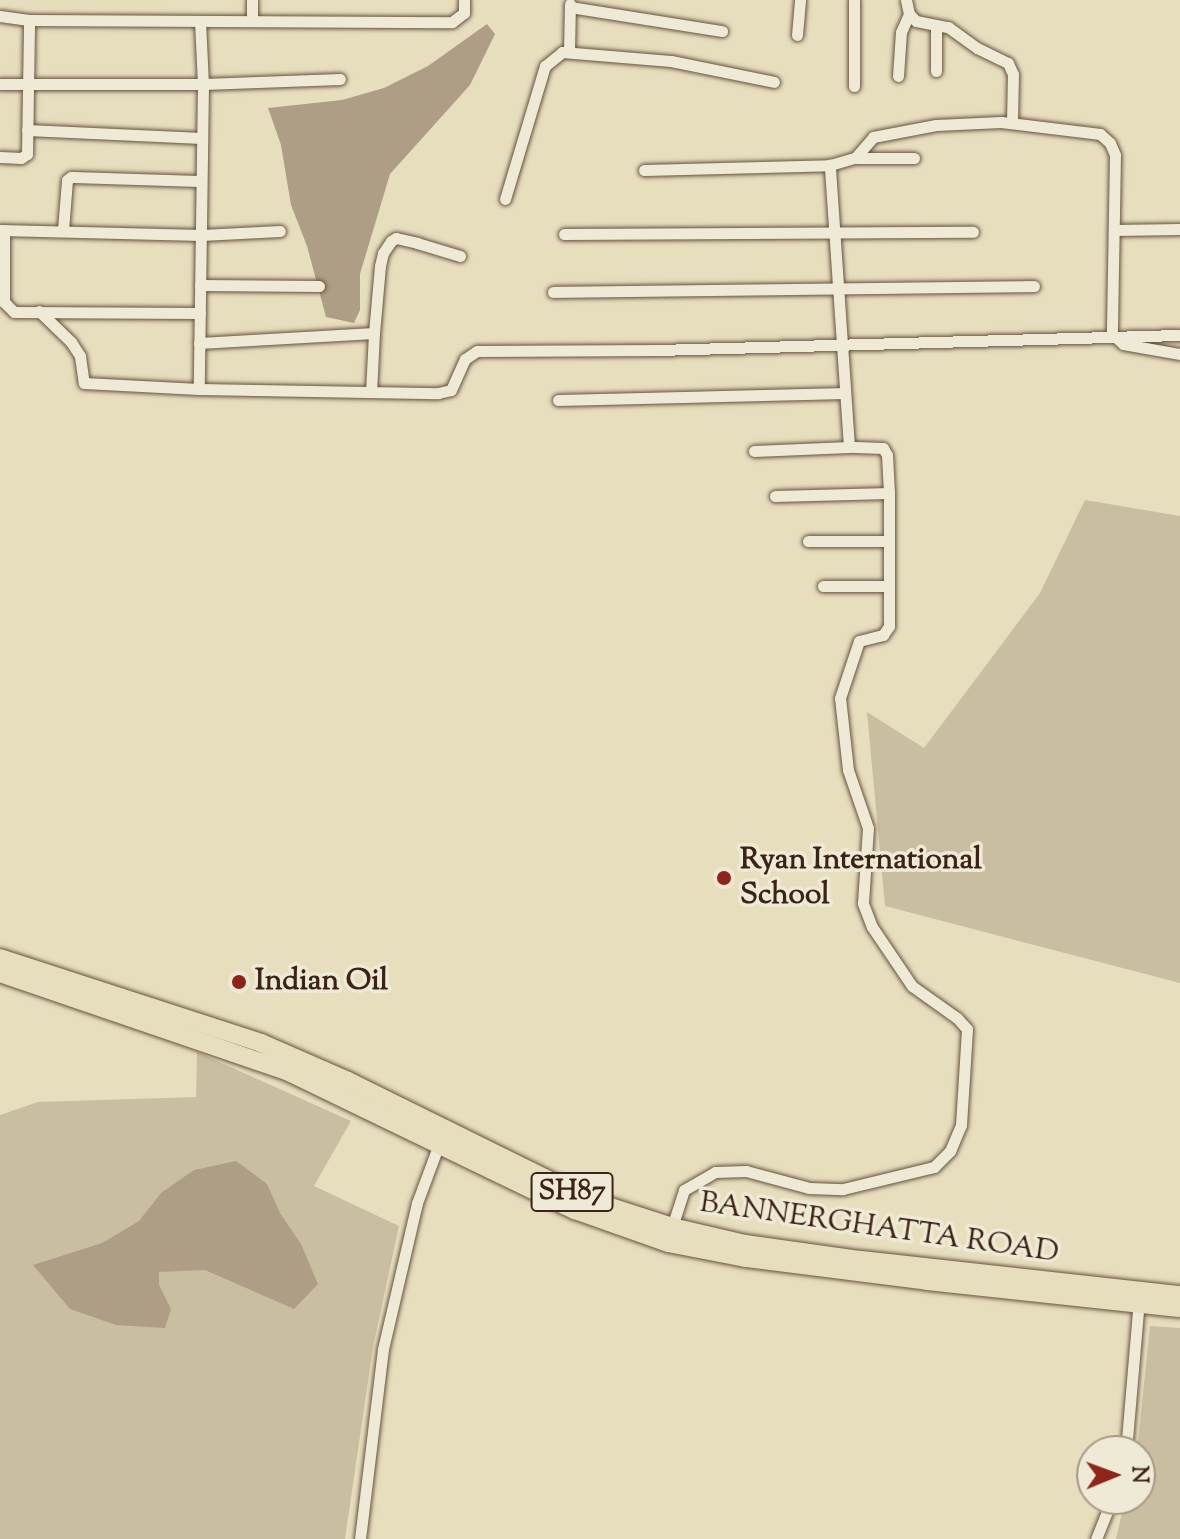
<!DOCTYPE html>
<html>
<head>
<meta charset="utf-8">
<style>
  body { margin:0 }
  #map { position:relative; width:1180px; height:1539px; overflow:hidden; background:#e7debe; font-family:"Sorts Mill Goudy",serif }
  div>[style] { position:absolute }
  .green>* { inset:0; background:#cabea1 }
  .water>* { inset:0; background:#ad9e85 }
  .roads { filter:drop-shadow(0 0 2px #67523f) drop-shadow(0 0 2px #67523f) }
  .street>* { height:11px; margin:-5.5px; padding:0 5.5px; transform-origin:5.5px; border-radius:5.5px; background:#efead5 }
  .primary>* { height:18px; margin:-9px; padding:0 9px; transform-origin:9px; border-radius:9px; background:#e7debe }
  .dots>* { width:22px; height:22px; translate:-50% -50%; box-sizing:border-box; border:4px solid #efead5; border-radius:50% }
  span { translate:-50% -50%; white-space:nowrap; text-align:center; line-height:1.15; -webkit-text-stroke:7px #efead5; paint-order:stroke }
  .shield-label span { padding:2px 6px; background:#efead5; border:2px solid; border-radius:6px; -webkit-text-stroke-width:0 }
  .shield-label { font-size:28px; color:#3c2315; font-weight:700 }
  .poi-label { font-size:30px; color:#3c2315; font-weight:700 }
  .left { translate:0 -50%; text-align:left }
  .street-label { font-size:30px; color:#3c2315 }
  .north { position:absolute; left:1076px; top:1435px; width:80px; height:80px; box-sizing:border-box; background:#efead5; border:2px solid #a79a88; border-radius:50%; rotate:89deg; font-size:22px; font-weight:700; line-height:32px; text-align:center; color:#3c2315 }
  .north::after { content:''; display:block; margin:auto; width:28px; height:36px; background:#8f2418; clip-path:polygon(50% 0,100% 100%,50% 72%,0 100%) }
</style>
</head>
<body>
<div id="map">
  <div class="green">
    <div style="clip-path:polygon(1085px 500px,1180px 516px,1180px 983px,885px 906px,867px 712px,924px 748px,1040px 593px)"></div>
    <div style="clip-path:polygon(197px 1052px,351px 1121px,314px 1186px,399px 1226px,373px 1347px,345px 1539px,0 1539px,0 1115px,38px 1102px,196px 1097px)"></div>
    <div style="clip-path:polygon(1150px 1326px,1180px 1328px,1180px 1539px,1116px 1539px,1125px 1499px,1140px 1499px,1140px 1451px,1137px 1451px)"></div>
  </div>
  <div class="water">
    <div style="clip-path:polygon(487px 24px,495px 34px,470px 85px,390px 174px,360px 274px,360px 310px,354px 323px,326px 317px,307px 246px,291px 205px,281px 145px,268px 108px,342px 100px,384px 88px,428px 66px)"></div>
    <div style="clip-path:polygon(236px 1161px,267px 1184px,280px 1213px,301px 1244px,318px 1284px,294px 1309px,205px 1270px,159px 1272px,159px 1285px,171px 1309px,165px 1328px,116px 1325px,70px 1309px,33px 1265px,102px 1243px,139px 1221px,161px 1193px,194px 1170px)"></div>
  </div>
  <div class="roads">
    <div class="street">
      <div style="left:252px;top:0;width:20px;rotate:90deg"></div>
      <div style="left:854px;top:0;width:86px;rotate:90deg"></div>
      <div style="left:906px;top:0;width:14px;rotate:78deg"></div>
      <div style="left:909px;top:14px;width:10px;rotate:45deg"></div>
      <div style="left:916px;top:21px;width:33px;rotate:11deg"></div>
      <div style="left:948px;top:27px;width:36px;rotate:36deg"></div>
      <div style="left:977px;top:48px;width:34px;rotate:26deg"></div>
      <div style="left:1008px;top:63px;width:12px;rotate:66deg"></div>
      <div style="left:1013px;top:74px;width:48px;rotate:91.2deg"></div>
      <div style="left:570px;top:7px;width:154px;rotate:9deg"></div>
      <div style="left:0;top:16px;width:29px;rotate:8deg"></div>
      <div style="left:29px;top:20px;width:423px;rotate:0.3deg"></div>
      <div style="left:452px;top:22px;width:15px;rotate:-37deg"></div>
      <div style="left:464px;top:13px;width:13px;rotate:-90deg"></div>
      <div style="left:200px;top:21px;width:63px;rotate:87.3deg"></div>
      <div style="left:203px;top:84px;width:137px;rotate:-2.1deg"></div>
      <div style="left:936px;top:25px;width:46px;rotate:90deg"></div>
      <div style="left:797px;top:35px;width:35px;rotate:-85deg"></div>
      <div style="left:569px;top:51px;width:47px;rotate:-88.8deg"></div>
      <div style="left:898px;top:76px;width:44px;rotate:-86.1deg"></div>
      <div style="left:901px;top:32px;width:20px;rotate:-66deg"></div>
      <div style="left:0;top:84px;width:203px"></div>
      <div style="left:203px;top:84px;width:305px;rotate:90.8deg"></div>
      <div style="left:199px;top:389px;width:239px;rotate:1deg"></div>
      <div style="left:438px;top:393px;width:13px;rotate:-13deg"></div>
      <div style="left:451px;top:390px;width:34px;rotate:-66deg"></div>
      <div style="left:465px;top:359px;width:14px;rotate:-34deg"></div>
      <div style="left:477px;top:351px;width:181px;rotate:-0.3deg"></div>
      <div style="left:658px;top:350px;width:522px;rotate:-1.65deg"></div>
      <div style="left:27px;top:130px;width:175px;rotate:2.6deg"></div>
      <div style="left:0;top:157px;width:21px;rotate:3deg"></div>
      <div style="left:21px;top:158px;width:7px;rotate:-34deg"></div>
      <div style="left:27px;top:154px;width:134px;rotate:-89.1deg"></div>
      <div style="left:855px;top:158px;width:59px"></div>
      <div style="left:644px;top:170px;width:186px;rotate:-1.5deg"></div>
      <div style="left:830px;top:165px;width:26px;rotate:-16deg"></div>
      <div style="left:855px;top:158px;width:28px;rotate:-49deg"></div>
      <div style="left:873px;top:137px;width:64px;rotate:-10.8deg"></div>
      <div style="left:936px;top:125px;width:65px;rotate:-2.6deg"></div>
      <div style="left:1001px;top:122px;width:100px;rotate:6.9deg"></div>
      <div style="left:1100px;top:134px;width:13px;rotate:42deg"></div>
      <div style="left:1110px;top:143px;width:13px;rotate:67deg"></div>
      <div style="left:1115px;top:155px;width:179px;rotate:91deg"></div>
      <div style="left:1112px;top:334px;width:15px;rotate:42deg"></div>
      <div style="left:1123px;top:344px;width:58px;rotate:10deg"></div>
      <div style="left:505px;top:199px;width:139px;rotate:-73.3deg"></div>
      <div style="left:545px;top:66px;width:22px;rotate:-39deg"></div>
      <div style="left:562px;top:52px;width:109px;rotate:4.7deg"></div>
      <div style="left:671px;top:61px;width:105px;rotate:11.5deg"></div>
      <div style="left:0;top:230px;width:201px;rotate:1.4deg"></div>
      <div style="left:201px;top:235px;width:79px;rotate:-2.9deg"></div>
      <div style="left:4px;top:230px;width:72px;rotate:90deg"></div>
      <div style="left:4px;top:302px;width:14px;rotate:45deg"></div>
      <div style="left:14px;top:312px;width:186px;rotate:0.3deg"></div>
      <div style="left:63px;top:230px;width:50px;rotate:-85.4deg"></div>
      <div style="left:67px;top:180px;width:5px;rotate:-37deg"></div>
      <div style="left:71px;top:177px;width:130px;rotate:1.8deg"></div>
      <div style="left:1114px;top:230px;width:66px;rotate:-0.9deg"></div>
      <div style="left:564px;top:234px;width:409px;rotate:-0.3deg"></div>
      <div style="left:200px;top:285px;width:119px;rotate:0.5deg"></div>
      <div style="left:553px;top:292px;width:481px;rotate:-0.7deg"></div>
      <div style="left:39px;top:311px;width:45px;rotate:44.1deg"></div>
      <div style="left:71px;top:342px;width:17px;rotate:57deg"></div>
      <div style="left:80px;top:356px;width:27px;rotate:82deg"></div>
      <div style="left:84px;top:383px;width:115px;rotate:3deg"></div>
      <div style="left:374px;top:333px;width:67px;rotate:-84.9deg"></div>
      <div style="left:380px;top:266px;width:13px;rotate:-77deg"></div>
      <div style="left:383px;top:253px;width:14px;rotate:-56deg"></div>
      <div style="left:391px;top:241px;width:6px;rotate:-31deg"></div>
      <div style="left:396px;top:238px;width:22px;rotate:13deg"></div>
      <div style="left:417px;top:243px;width:45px;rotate:16.8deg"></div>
      <div style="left:199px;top:343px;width:175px;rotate:-3.3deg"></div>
      <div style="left:374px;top:333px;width:59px;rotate:92.9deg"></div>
      <div style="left:558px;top:400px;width:287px;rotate:-1.4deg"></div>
      <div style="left:754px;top:451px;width:95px;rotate:-2.4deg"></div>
      <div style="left:775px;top:496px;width:114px;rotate:-1.5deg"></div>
      <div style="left:808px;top:541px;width:81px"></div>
      <div style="left:823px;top:586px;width:65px"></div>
      <div style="left:672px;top:1227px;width:39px;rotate:-72deg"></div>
      <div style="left:684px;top:1190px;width:36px;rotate:-30deg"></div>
      <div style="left:715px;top:1172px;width:31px;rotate:-2deg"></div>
      <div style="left:746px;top:1171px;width:65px;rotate:15.1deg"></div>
      <div style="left:809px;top:1188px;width:34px;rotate:2deg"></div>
      <div style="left:843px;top:1189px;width:94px;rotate:-13.6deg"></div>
      <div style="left:934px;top:1167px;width:23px;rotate:-45deg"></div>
      <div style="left:950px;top:1151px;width:28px;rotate:-67deg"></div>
      <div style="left:961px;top:1125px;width:96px;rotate:-86.4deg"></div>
      <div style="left:967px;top:1029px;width:15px;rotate:-132deg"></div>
      <div style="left:957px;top:1018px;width:55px;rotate:-144.6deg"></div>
      <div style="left:912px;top:986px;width:71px;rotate:-124.1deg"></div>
      <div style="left:872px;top:927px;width:26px;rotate:-111deg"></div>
      <div style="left:863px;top:903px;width:75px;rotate:-86.2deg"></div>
      <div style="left:868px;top:828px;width:61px;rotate:-109deg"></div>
      <div style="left:848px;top:770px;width:72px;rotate:-96.3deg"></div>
      <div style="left:840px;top:698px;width:60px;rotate:-71.6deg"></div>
      <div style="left:859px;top:641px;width:25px;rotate:-14deg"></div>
      <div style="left:883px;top:635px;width:11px;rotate:-56deg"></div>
      <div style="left:889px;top:626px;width:133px;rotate:-90deg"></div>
      <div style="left:889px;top:493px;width:38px;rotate:-93deg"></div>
      <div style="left:887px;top:455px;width:8px;rotate:-120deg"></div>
      <div style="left:883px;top:448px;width:34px;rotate:-178deg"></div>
      <div style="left:849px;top:447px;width:283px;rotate:-93.9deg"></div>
      <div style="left:1126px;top:1451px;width:152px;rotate:-85.1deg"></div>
      <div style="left:360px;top:1539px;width:191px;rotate:-83.1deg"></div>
      <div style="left:383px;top:1349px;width:150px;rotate:-76.9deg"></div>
      <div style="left:417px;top:1203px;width:63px;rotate:-69.6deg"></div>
      <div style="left:1096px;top:1539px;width:43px;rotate:-68.2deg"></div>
    </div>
    <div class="primary">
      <div style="left:0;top:958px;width:274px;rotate:18deg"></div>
      <div style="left:261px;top:1043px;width:95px;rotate:23.6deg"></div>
      <div style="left:348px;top:1081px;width:269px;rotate:26.3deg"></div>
      <div style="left:589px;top:1200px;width:87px;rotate:18deg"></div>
      <div style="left:672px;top:1227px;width:75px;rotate:13.1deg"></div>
      <div style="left:745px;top:1244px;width:117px;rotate:7.9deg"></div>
      <div style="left:861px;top:1260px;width:321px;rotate:6.3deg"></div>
      <div style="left:0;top:973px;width:305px;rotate:18.9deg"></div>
      <div style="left:289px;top:1072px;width:318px;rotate:25.8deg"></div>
      <div style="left:575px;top:1210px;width:99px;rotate:19.5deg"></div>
      <div style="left:668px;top:1243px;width:79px;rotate:10.9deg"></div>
      <div style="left:746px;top:1258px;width:182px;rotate:7.2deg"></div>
      <div style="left:927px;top:1281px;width:254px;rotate:6.1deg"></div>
    </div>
  </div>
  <div class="dots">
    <div style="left:724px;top:878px;background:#8f2418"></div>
    <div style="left:239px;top:982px;background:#8f2418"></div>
  </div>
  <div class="shield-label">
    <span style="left:572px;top:1192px">SH87</span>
  </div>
  <div class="poi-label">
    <span class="left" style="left:740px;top:878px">Ryan International<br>School</span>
    <span class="left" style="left:255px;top:982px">Indian Oil</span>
  </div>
  <div class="street-label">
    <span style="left:879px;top:1229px;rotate:8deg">BANNERGHATTA ROAD</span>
  </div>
  <div class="north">N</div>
</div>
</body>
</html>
